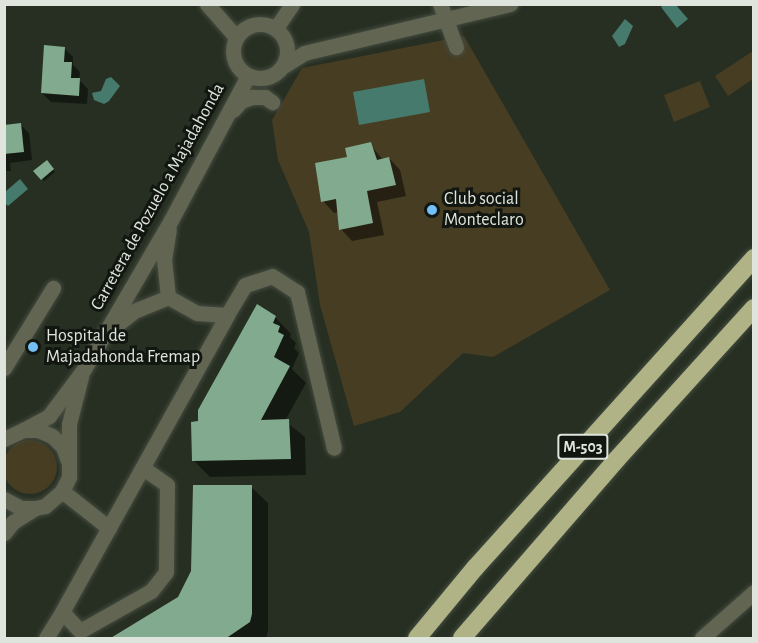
<!DOCTYPE html>
<html>
<head>
<meta charset="utf-8">
<style>
  body { margin:0 }
  #map { position:relative; width:758px; height:643px; overflow:hidden; background:#272f22; font-family:"Alegreya Sans",sans-serif }
  div>[style] { position:absolute }
  .green>* { inset:0; background:#463d23 }
  .round { border-radius:50% }
  .water>* { inset:0; background:#467a6d }
  .shadow>* { inset:0; background:#0007 }
  .building>* { inset:0; background:#81aa8e }
  .roads { filter:drop-shadow(0 0 2px #444c40) drop-shadow(0 0 2px #444c40) }
  .minor>* { height:15px; margin:-7.5px; padding:0 7.5px; transform-origin:7.5px; border-radius:7.5px; background:#636553 }
  .minor>.ring { margin:-7.5px; padding:0; box-sizing:content-box; background:none; border:15px solid #636553; border-radius:50% }
  .highway>* { height:18px; margin:-9px; padding:0 9px; transform-origin:9px; border-radius:9px; background:#afb386 }
  .dots>* { width:16px; height:16px; translate:-50% -50%; box-sizing:border-box; border:3px solid #121610; border-radius:50% }
  span { translate:-50% -50%; white-space:nowrap; text-align:center; line-height:1.15; -webkit-text-stroke:6px #121610; paint-order:stroke }
  .shield-label span { padding:2px 4px; background:#121610; border:2px solid; border-radius:4px; -webkit-text-stroke-width:0 }
  .shield-label { font-size:16px; color:#dfe4dc; font-weight:700 }
  .street-label { font-size:18px; color:#dfe4dc }
  .poi-label { font-size:18px; color:#dfe4dc }
  .left { translate:0 -50%; text-align:left }
  .frame { position:absolute; inset:0; border:6px solid #dfe4dc; pointer-events:none }
</style>
</head>
<body>
<div id="map">
  <div class="green">
    <div style="clip-path:polygon(464px 36px,610px 290px,493px 357px,463px 353px,400px 412px,354px 426px,320px 305px,309px 232px,278px 160px,272px 120px,302px 68px)"></div>
    <div style="clip-path:polygon(753px 51px,753px 79px,728px 96px,715px 76px)"></div>
    <div style="clip-path:polygon(700px 81px,710px 107px,674px 122px,664px 95px)"></div>
    <div class="round" style="left:3px;top:440px;width:54px;height:54px"></div>
  </div>
  <div class="water">
    <div style="clip-path:polygon(664px 5px,676px 5px,688px 19px,677px 28px,661px 7px)"></div>
    <div style="clip-path:polygon(625px 19px,633px 26px,625px 44px,619px 47px,612px 36px)"></div>
    <div style="clip-path:polygon(111px 77px,120px 86px,109px 101px,104px 104px,94px 100px,92px 93px,101px 91px,106px 79px)"></div>
    <div style="clip-path:polygon(424px 79px,430px 112px,359px 125px,353px 92px)"></div>
    <div style="clip-path:polygon(20px 179px,28px 189px,8px 206px,5px 203px,5px 192px)"></div>
  </div>
  <div class="shadow">
    <div style="clip-path:polygon(64px 48px,73px 57px,73px 65px,80px 72px,79px 80px,88px 89px,87px 104px,51px 102px,42px 93px)"></div>
    <div style="clip-path:polygon(20px 124px,29px 133px,32px 160px,10px 163px,11px 171px,4px 171px,4px 131px)"></div>
    <div style="clip-path:polygon(370px 144px,383px 160px,389px 158px,400px 170px,406px 196px,377px 202px,384px 235px,352px 241px,341px 229px,339px 212px,334px 213px,323px 201px,349px 158px)"></div>
    <div style="clip-path:polygon(47px 162px,55px 172px,44px 181px,35px 171px)"></div>
    <div style="clip-path:polygon(275px 317px,291px 334px,290px 337px,296px 343px,294px 348px,299px 353px,292px 369px,306px 383px,285px 421px,305px 437px,306px 475px,210px 477px,193px 460px,199px 423px)"></div>
    <div style="clip-path:polygon(251px 487px,268px 503px,268px 631px,266px 638px,111px 638px,179px 598px)"></div>
  </div>
  <div class="building">
    <div style="clip-path:polygon(44px 45px,65px 47px,64px 62px,72px 62px,71px 78px,80px 78px,79px 96px,41px 93px)"></div>
    <div style="clip-path:polygon(21px 123px,24px 152px,4px 154px,4px 125px)"></div>
    <div style="clip-path:polygon(371px 142px,377px 160px,389px 157px,396px 185px,367px 191px,373px 223px,339px 230px,336px 199px,321px 202px,315px 163px,347px 157px,345px 148px)"></div>
    <div style="clip-path:polygon(47px 160px,54px 169px,41px 180px,33px 171px)"></div>
    <div style="clip-path:polygon(257px 304px,276px 316px,273px 323px,280px 326px,278px 332px,284px 335px,274px 357px,290px 366px,261px 420px,289px 419px,291px 459px,192px 461px,191px 422px,198px 421px,198px 410px)"></div>
    <div style="clip-path:polygon(193px 485px,252px 485px,252px 614px,250px 622px,225px 639px,109px 639px,178px 597px,191px 571px)"></div>
  </div>
  <div class="roads">
    <div class="minor">
      <div style="left:207px;top:4px;width:44px;rotate:48.7deg"></div>
      <div style="left:440px;top:4px;width:46px;rotate:69.6deg"></div>
      <div class="ring" style="left:233px;top:24px;width:39px;height:39px"></div>
      <div style="left:276px;top:28px;width:29px;rotate:-56deg"></div>
      <div style="left:282px;top:67px;width:26px;rotate:-32deg"></div>
      <div style="left:304px;top:53px;width:212px;rotate:-13.4deg"></div>
      <div style="left:233px;top:110px;width:12px;rotate:-48deg"></div>
      <div style="left:241px;top:101px;width:12px;rotate:-20deg"></div>
      <div style="left:252px;top:97px;width:13px"></div>
      <div style="left:265px;top:97px;width:9px;rotate:36deg"></div>
      <div style="left:168px;top:297px;width:37px;rotate:-96deg"></div>
      <div style="left:164px;top:260px;width:31px;rotate:-81deg"></div>
      <div style="left:110px;top:330px;width:31px;rotate:-38deg"></div>
      <div style="left:134px;top:311px;width:37px;rotate:-22deg"></div>
      <div style="left:168px;top:297px;width:33px;rotate:29deg"></div>
      <div style="left:197px;top:313px;width:30px;rotate:4deg"></div>
      <div style="left:4px;top:368px;width:94px;rotate:-58.5deg"></div>
      <div style="left:23px;top:430px;width:30px;rotate:-28deg"></div>
      <div style="left:49px;top:416px;width:59px;rotate:-53.3deg"></div>
      <div style="left:84px;top:369px;width:173px;rotate:-59.7deg"></div>
      <div style="left:171px;top:220px;width:163px;rotate:-61.9deg"></div>
      <div style="left:4px;top:439px;width:21px;rotate:-25deg"></div>
      <div style="left:23px;top:430px;width:15px"></div>
      <div style="left:38px;top:430px;width:15px;rotate:23deg"></div>
      <div style="left:52px;top:436px;width:16px;rotate:45deg"></div>
      <div style="left:63px;top:447px;width:15px;rotate:70deg"></div>
      <div style="left:143px;top:468px;width:29px;rotate:35deg"></div>
      <div style="left:167px;top:485px;width:87px;rotate:90.7deg"></div>
      <div style="left:166px;top:572px;width:24px;rotate:128deg"></div>
      <div style="left:151px;top:591px;width:81px;rotate:150.6deg"></div>
      <div style="left:80px;top:631px;width:26px;rotate:-133deg"></div>
      <div style="left:62px;top:612px;width:340px;rotate:-60.9deg"></div>
      <div style="left:227px;top:315px;width:35px;rotate:-59deg"></div>
      <div style="left:245px;top:285px;width:28px;rotate:-18deg"></div>
      <div style="left:272px;top:276px;width:30px;rotate:33deg"></div>
      <div style="left:297px;top:292px;width:160px;rotate:76.7deg"></div>
      <div style="left:62px;top:491px;width:60px;rotate:38.2deg"></div>
      <div style="left:4px;top:499px;width:19px;rotate:28deg"></div>
      <div style="left:21px;top:508px;width:14px"></div>
      <div style="left:35px;top:508px;width:10px;rotate:-11deg"></div>
      <div style="left:45px;top:506px;width:23px;rotate:-41deg"></div>
      <div style="left:62px;top:491px;width:16px;rotate:-63deg"></div>
      <div style="left:69px;top:477px;width:53px;rotate:-90deg"></div>
      <div style="left:69px;top:424px;width:49px;rotate:-75.7deg"></div>
      <div style="left:4px;top:533px;width:14px;rotate:-51deg"></div>
      <div style="left:13px;top:522px;width:26px;rotate:-32deg"></div>
      <div style="left:46px;top:638px;width:31px;rotate:-58deg"></div>
      <div style="left:702px;top:638px;width:69px;rotate:-41.5deg"></div>
    </div>
    <div class="highway">
      <div style="left:417px;top:638px;width:91px;rotate:-50.4deg"></div>
      <div style="left:475px;top:568px;width:417px;rotate:-48deg"></div>
      <div style="left:462px;top:638px;width:237px;rotate:-49.1deg"></div>
      <div style="left:617px;top:459px;width:204px;rotate:-47.8deg"></div>
    </div>
  </div>
  <div class="dots">
    <div style="left:432px;top:210px;background:#74c0f6"></div>
    <div style="left:33px;top:347px;background:#74c0f6"></div>
  </div>
  <div class="shield-label">
    <span style="left:583px;top:447px">M-503</span>
  </div>
  <div class="street-label">
    <span style="left:158px;top:197px;rotate:-61deg">Carretera de Pozuelo a Majadahonda</span>
  </div>
  <div class="poi-label">
    <span class="left" style="left:444px;top:210px">Club social<br>Monteclaro</span>
    <span class="left" style="left:46px;top:347px">Hospital de<br>Majadahonda Fremap</span>
  </div>
  <div class="frame"></div>
</div>
</body>
</html>
